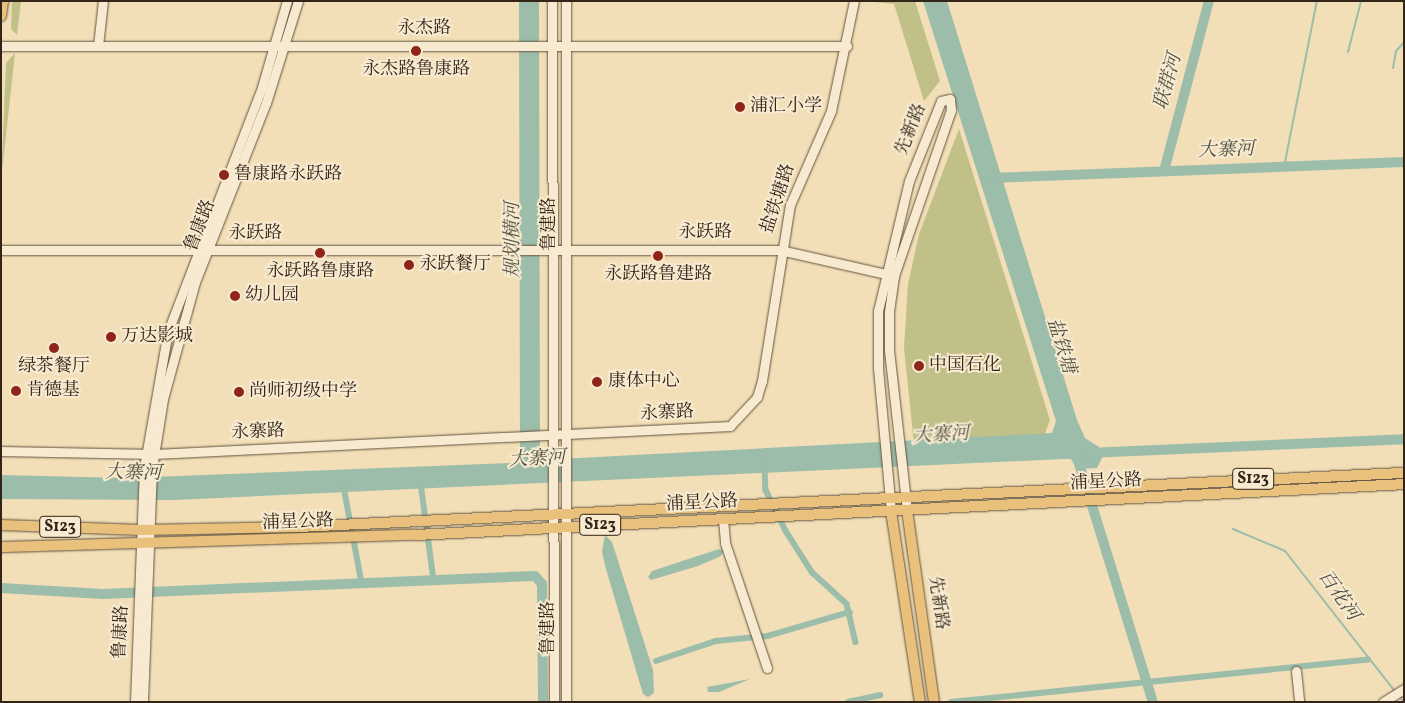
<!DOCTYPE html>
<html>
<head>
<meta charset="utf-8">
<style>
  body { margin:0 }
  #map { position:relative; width:1405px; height:703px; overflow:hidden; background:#f2dfb7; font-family:Vollkorn,"Noto Serif SC",serif }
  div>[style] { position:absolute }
  .green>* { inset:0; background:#c2c089 }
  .water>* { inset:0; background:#9cbdaa }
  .stream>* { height:2px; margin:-1px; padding:0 1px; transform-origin:1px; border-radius:1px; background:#9cbdaa }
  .canal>* { height:5.5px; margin:-2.75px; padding:0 2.75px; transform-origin:2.75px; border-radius:2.75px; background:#9cbdaa }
  .river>* { height:10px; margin:-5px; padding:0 5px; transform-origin:5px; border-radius:5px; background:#9cbdaa }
  .roads { filter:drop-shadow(0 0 1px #62533f) drop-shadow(0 0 1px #62533f) }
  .minor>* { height:9px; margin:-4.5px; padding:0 4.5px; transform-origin:4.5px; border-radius:4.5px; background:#f7ead0 }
  .major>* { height:10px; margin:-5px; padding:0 5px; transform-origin:5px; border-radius:5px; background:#e9c07c }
  .dots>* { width:14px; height:14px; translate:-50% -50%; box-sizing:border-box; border:2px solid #f7ead0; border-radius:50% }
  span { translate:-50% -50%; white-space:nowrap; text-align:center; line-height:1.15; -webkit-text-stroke:4px #f7ead0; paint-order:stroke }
  .shield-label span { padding:1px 4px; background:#f7ead0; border:1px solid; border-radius:4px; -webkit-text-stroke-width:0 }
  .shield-label { font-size:16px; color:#322417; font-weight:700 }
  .street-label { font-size:18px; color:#322417 }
  .poi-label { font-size:18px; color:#322417 }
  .left { translate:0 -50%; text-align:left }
  .water-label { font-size:19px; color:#525243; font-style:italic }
  .frame { position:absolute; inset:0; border:2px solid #322417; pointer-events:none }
</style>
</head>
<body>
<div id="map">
  <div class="green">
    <div style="clip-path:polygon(12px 1px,21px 1px,17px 35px,11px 29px)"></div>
    <div style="clip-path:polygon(865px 1px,915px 1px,940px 81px,924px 101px,894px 4px)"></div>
    <div style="clip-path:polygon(15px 53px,1px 181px,6px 63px)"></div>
    <div style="clip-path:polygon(959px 129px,1050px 420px,1044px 436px,914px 444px,904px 348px,908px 284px,919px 234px)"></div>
  </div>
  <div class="water">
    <div style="clip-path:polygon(519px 1px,539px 1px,540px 460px,1052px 433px,1056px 421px,923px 1px,947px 1px,1077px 420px,1085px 438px,1099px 447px,1102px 458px,1097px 468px,1077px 469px,1071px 459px,1063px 459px,174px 500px,1px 499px,1px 475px,125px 478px,513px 463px,520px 455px)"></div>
    <div style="clip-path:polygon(605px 535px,612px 542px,653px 670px,654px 693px,648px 697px,643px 694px,606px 569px,602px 552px)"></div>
    <div style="clip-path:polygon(719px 549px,724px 551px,721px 556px,698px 566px,651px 580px,648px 577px,652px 571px)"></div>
    <div style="clip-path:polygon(750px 679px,719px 692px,708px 692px,707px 687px)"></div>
  </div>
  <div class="stream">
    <div style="left:1348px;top:52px;width:53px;rotate:-75.7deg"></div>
    <div style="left:1393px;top:68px;width:17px;rotate:-80deg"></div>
    <div style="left:1396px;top:51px;width:12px;rotate:-48deg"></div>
    <div style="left:1284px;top:167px;width:169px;rotate:-78.8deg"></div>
    <div style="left:1233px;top:529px;width:56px;rotate:22.9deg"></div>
    <div style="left:1285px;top:551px;width:177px;rotate:51.9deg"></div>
    <div style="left:1399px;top:696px;width:8px;rotate:50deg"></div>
  </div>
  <div class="canal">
    <div style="left:765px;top:466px;width:24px;rotate:88deg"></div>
    <div style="left:766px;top:490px;width:46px;rotate:64deg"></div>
    <div style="left:786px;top:531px;width:49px;rotate:57.6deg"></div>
    <div style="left:812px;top:572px;width:47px;rotate:42.4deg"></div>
    <div style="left:847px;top:604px;width:39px;rotate:77deg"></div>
    <div style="left:421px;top:483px;width:98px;rotate:82.4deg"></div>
    <div style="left:344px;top:487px;width:98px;rotate:79.4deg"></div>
    <div style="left:656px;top:661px;width:63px;rotate:-18.4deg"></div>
    <div style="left:716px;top:641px;width:52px;rotate:-5.5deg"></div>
    <div style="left:768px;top:636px;width:85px;rotate:-16.3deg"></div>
    <div style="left:848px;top:702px;width:33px;rotate:-12deg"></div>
    <div style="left:951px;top:702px;width:419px;rotate:-5.8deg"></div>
  </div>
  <div class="river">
    <div style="left:1164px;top:171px;width:176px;rotate:-75.2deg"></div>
    <div style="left:990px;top:178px;width:414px;rotate:-2.2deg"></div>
    <div style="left:1088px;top:453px;width:316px;rotate:-2.5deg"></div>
    <div style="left:1077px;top:457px;width:257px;rotate:72.8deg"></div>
    <div style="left:1px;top:588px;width:102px;rotate:3.4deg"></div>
    <div style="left:103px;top:594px;width:432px;rotate:-2.4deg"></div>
    <div style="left:535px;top:576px;width:11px;rotate:49deg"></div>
    <div style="left:542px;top:584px;width:118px;rotate:89.5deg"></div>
  </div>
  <div class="roads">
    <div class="minor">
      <div style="left:552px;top:1px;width:701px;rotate:89.84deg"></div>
      <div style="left:1px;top:46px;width:846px"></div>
      <div style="left:98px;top:46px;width:45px;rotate:-83.7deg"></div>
      <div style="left:1px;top:250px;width:779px"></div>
      <div style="left:780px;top:250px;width:117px;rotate:12.8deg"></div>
      <div style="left:1px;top:451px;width:153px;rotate:1.1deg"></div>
      <div style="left:154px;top:454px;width:577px;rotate:-2.78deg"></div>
      <div style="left:730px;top:426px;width:40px;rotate:-47deg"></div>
      <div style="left:757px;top:397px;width:17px;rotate:-73deg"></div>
      <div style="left:762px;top:381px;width:178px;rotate:-81deg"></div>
      <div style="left:790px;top:205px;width:103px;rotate:-66.4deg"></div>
      <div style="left:831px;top:111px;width:112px;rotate:-78.2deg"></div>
      <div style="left:891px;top:511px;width:144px;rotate:-95.2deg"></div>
      <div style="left:878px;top:368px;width:57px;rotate:-90deg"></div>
      <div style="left:878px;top:311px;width:134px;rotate:-76.6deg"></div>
      <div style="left:909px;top:181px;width:86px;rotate:-68.2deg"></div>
      <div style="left:941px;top:101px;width:9px;rotate:-13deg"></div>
      <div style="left:950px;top:99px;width:11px;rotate:85deg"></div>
      <div style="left:951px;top:110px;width:176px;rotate:109deg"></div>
      <div style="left:894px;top:276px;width:37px;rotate:98deg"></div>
      <div style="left:889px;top:313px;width:37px;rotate:90deg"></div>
      <div style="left:889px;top:350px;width:161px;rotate:83.6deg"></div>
      <div style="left:723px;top:519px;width:24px;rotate:85deg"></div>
      <div style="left:725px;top:543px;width:132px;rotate:71.4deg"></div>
      <div style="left:1296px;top:671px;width:31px;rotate:84deg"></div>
      <div style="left:135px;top:702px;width:234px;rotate:-87.8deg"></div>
      <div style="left:144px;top:468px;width:139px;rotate:-80.1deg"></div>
      <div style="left:168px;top:331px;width:261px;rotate:-68.9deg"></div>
      <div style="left:262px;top:87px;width:90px;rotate:-73.8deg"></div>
      <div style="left:143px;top:702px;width:234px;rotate:-87.8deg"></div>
      <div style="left:152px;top:468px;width:70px;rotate:-80.9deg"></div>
      <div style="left:163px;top:399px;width:121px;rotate:-74.7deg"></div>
      <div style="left:195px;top:282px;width:193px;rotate:-68.4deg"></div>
      <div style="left:266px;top:103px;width:107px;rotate:-72.6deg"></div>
      <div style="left:566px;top:702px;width:701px;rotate:-90deg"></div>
      <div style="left:1383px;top:702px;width:25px;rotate:-32deg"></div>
    </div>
    <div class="major">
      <div style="left:1px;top:16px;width:15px;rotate:-82deg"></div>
      <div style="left:907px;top:510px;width:194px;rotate:82deg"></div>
      <div style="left:891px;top:511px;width:193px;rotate:81.4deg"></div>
      <div style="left:1px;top:525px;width:141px;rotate:2deg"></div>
      <div style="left:142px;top:530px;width:156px;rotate:-1.1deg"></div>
      <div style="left:298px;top:527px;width:1107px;rotate:-2.8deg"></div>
      <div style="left:1px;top:547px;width:415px;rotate:-1.7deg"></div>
      <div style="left:416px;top:535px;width:989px;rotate:-2.95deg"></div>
    </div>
  </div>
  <div class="dots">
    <div style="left:416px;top:51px;background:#8f2418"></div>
    <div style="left:740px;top:107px;background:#8f2418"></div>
    <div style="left:224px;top:175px;background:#8f2418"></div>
    <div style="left:320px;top:253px;background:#8f2418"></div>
    <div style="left:658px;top:256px;background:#8f2418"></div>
    <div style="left:409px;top:265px;background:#8f2418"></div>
    <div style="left:235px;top:296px;background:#8f2418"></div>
    <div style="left:111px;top:337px;background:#8f2418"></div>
    <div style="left:54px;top:348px;background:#8f2418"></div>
    <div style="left:919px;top:366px;background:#8f2418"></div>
    <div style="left:597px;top:382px;background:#8f2418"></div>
    <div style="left:16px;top:391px;background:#8f2418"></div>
    <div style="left:239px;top:392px;background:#8f2418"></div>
  </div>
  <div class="shield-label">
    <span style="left:1253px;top:479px">S123</span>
    <span style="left:600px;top:525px">S123</span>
    <span style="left:60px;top:527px">S123</span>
  </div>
  <div class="street-label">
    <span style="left:424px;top:29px">永杰路</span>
    <span style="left:912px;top:130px;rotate:-68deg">先新路</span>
    <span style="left:779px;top:199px;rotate:-72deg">盐铁塘路</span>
    <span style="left:550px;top:224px;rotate:-90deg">鲁建路</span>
    <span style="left:201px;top:226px;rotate:-69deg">鲁康路</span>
    <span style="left:705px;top:233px">永跃路</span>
    <span style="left:255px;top:234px">永跃路</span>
    <span style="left:667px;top:414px;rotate:-3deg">永寨路</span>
    <span style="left:258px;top:433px;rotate:-2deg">永寨路</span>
    <span style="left:1106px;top:483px;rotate:-3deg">浦星公路</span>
    <span style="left:702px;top:504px;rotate:-3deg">浦星公路</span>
    <span style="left:298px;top:523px;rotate:-2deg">浦星公路</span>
    <span style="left:937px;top:603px;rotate:82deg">先新路</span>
    <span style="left:549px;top:628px;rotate:-90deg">鲁建路</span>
    <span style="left:122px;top:632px;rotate:-87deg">鲁康路</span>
  </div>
  <div class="poi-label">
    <span style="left:416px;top:70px">永杰路鲁康路</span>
    <span class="left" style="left:750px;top:107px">浦汇小学</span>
    <span class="left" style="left:234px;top:175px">鲁康路永跃路</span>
    <span class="left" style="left:419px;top:265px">永跃餐厅</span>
    <span style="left:320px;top:272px">永跃路鲁康路</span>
    <span style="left:658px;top:275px">永跃路鲁建路</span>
    <span class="left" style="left:245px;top:296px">幼儿园</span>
    <span class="left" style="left:121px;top:337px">万达影城</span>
    <span class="left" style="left:929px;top:366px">中国石化</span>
    <span style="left:54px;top:367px">绿茶餐厅</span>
    <span class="left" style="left:608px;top:382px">康体中心</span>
    <span class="left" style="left:26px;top:391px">肯德基</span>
    <span class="left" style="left:249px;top:392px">尚师初级中学</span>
  </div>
  <div class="water-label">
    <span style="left:1169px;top:82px;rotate:-75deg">联群河</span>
    <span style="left:1226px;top:151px;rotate:-2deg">大寨河</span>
    <span style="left:514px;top:240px;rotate:-90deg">规划横河</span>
    <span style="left:1060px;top:346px;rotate:73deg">盐铁塘</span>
    <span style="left:941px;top:436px;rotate:-3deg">大寨河</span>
    <span style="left:537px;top:460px;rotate:-3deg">大寨河</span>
    <span style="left:133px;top:474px;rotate:1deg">大寨河</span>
    <span style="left:1338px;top:596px;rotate:55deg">百花河</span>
  </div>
  <div class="frame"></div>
</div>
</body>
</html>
